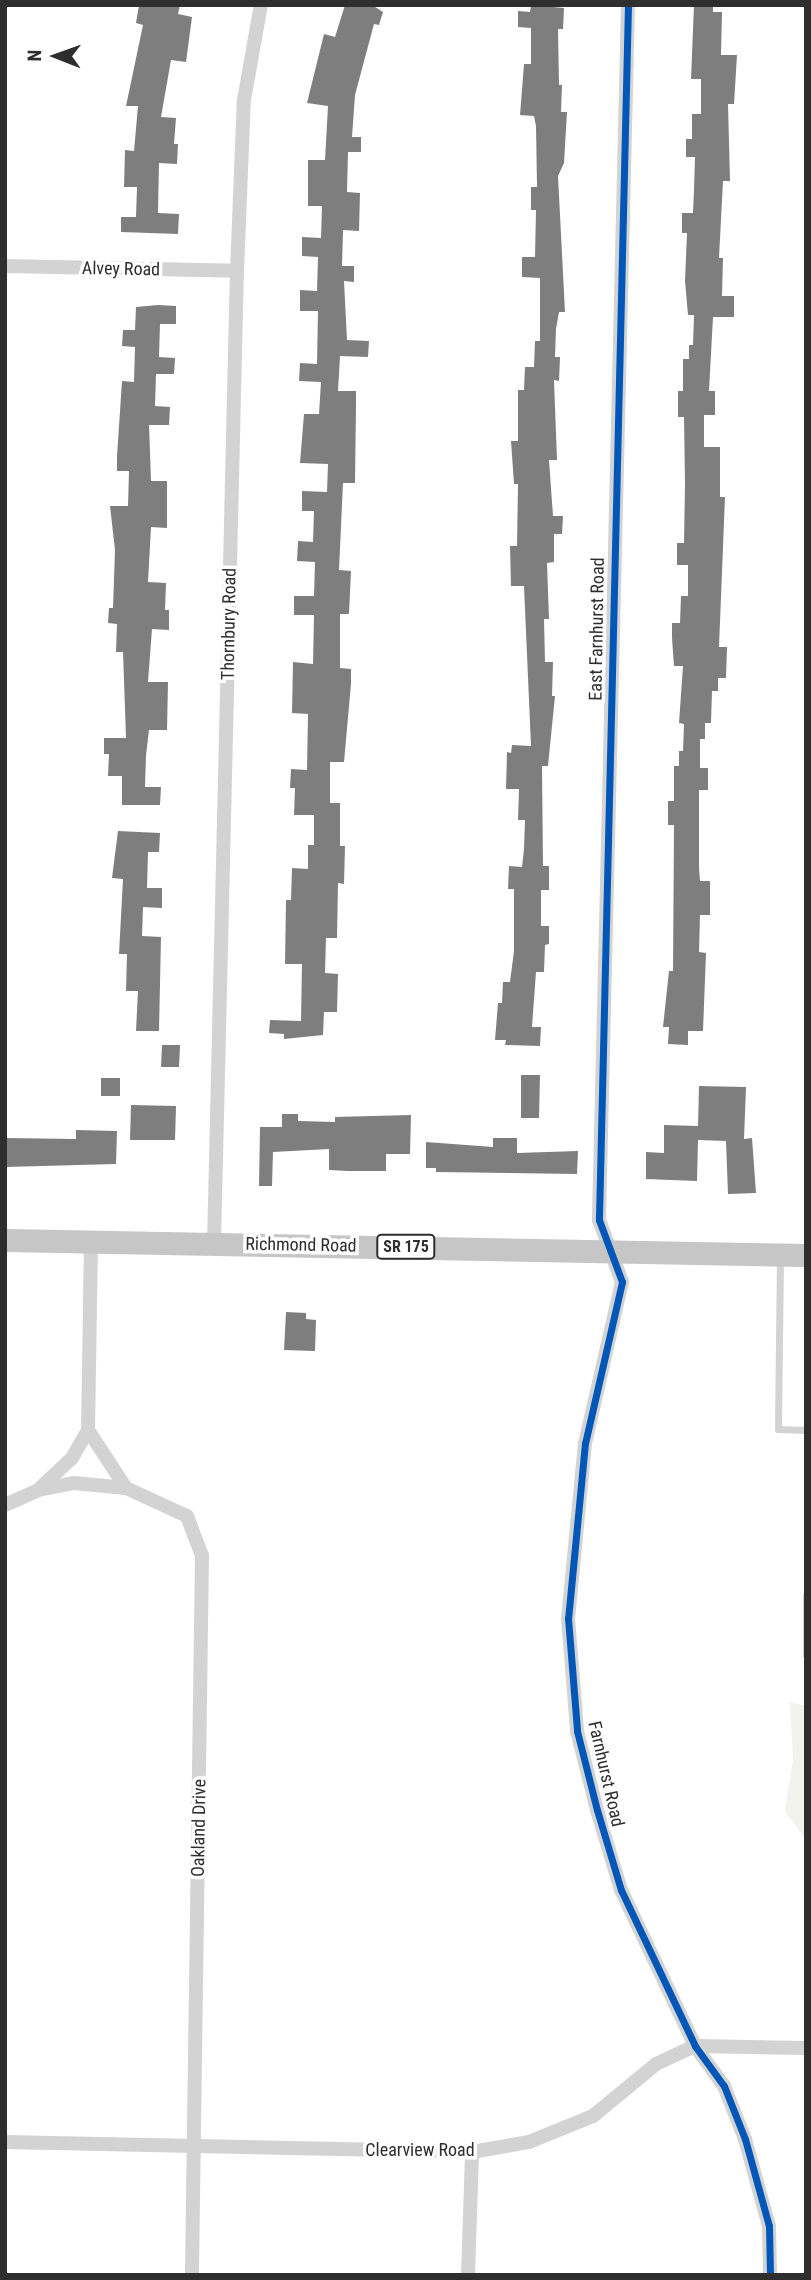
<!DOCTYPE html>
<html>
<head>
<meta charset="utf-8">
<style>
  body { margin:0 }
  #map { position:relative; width:811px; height:2280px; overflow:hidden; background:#fff; font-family:"Roboto Condensed",sans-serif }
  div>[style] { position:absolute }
  .green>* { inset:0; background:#f1f3ec }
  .building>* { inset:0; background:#7e7e7e }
  .service>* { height:7px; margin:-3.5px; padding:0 3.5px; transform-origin:3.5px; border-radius:3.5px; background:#d3d3d3 }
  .minor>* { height:14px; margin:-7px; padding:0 7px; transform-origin:7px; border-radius:7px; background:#d3d3d3 }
  .primary>* { height:23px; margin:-11.5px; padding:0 11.5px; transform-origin:11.5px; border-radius:11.5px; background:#c6c6c6 }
  .cycleway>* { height:7px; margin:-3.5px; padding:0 3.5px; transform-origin:3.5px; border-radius:3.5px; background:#0057b8 }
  span { translate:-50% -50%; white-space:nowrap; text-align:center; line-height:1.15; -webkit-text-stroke:7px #fff; paint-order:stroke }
  .shield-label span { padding:2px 5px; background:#fff; border:2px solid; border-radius:5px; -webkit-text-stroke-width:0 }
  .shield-label { font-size:16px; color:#2e2e2e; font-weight:700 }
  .street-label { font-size:18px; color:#2e2e2e }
  .frame { position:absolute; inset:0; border:7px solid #2e2e2e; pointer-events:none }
  .north { position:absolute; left:21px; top:21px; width:70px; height:70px; -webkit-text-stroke:5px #fff; paint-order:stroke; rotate:271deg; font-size:19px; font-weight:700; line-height:28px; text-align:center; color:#2e2e2e }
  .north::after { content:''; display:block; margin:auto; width:24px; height:32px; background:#2e2e2e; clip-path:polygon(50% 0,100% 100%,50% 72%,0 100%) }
</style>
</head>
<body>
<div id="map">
  <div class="green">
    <div style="clip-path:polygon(790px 1702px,806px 1706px,806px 1900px,804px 1837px,785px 1811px,793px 1759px)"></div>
  </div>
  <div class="building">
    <div style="clip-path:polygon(139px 5px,180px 5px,178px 14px,192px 17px,186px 62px,171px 60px,161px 117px,176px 118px,174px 144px,178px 144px,177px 164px,159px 163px,158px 213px,179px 214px,178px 234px,121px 232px,121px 217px,136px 217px,137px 187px,124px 187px,125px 150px,134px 151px,138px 106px,126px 106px,143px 25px,136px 23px)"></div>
    <div style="clip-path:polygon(345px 5px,372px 5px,383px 12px,379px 25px,374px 24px,355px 95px,352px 137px,361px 137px,361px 152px,348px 152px,347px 192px,360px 193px,359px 231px,343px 230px,342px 266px,354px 266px,354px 282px,344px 281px,347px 340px,369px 341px,368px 357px,340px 356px,338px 391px,356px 391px,356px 406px,355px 483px,343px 483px,339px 570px,351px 571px,349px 614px,340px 614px,340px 668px,351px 669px,351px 684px,344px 762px,330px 762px,330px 803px,340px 803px,340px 846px,345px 846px,344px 884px,338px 883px,337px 938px,326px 938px,325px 973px,338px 974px,337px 1012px,324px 1012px,323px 1035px,284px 1039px,284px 1034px,269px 1033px,270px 1020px,301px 1021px,302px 964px,285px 964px,286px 900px,291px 900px,292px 868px,308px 869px,308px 845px,314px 845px,314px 815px,294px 815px,295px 788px,290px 788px,291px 769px,307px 770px,308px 714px,292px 713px,293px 662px,313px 664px,314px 615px,294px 615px,294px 596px,314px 596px,315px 562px,297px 561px,298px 541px,313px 542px,314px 511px,302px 511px,302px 491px,327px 492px,328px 464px,300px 463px,304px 414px,319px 414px,321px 382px,299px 381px,300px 363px,317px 364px,318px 311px,300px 311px,300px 290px,317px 291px,318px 257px,302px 256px,302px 237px,321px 238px,322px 206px,308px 206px,308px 160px,325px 160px,328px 106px,307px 103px,324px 34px,335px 37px)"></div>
    <div style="clip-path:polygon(531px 5px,564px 8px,563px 29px,558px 29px,559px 85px,562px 85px,561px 112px,567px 112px,564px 163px,558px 176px,565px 312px,559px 312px,556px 329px,555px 357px,560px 357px,559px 381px,554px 380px,557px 460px,549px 460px,553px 516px,563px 516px,562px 534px,554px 534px,554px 562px,547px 563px,549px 619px,544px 619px,545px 662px,553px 662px,552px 696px,555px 696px,548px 766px,542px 766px,543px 866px,549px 866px,549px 890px,541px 890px,541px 926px,549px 926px,549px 944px,545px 945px,544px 972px,536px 972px,532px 1027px,541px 1027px,540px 1046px,505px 1045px,506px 1040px,495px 1040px,498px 1003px,502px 1003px,503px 982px,510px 982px,514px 951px,514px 889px,508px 889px,509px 866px,522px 867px,524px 849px,525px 820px,518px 820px,519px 789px,506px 789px,507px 752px,511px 753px,512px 745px,531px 746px,524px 586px,511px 586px,510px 546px,517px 546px,518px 484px,514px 484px,511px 441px,518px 441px,518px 390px,524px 390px,525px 367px,534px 367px,535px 341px,540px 341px,540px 278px,522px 277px,522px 257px,535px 257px,536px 210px,531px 210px,531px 187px,537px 187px,536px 126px,534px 116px,520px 115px,524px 64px,531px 64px,531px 28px,518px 27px,518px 11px,530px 12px)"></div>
    <div style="clip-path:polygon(694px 5px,713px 5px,713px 12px,722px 12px,721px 55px,737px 55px,734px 104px,728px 104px,730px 181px,723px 181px,719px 258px,723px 258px,722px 296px,734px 296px,734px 317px,713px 317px,709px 391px,715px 391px,715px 415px,704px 415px,704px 447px,720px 447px,720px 497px,725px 497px,719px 647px,727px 647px,726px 678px,718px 678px,718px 691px,712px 691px,711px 723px,705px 723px,705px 739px,700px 739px,700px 768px,708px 768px,708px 790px,699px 790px,699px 868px,700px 881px,710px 881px,710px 915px,700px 915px,699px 952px,706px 953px,703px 1031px,688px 1031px,688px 1045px,668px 1044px,669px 1027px,663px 1027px,669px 971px,673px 971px,674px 825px,668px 825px,668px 801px,674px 801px,674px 766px,679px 766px,679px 751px,683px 751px,684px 724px,679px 723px,683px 666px,674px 666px,672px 638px,672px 623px,680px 623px,681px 596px,688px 596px,688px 565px,677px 565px,677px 543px,684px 543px,685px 484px,684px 417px,678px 417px,678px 391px,683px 391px,683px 359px,689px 359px,689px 345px,693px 345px,694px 315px,688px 315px,685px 281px,687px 233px,682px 233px,682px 213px,693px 213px,694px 190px,695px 157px,686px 157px,686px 139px,692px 139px,692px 114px,701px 114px,701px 79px,691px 79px)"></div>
    <div style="clip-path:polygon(158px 305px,176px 306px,176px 324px,160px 324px,159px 357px,175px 358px,174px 374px,156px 374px,155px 406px,170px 407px,169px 425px,149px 425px,151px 481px,167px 481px,167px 528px,151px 527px,148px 582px,166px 583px,165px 610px,169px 610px,169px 630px,152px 629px,148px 682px,168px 682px,167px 730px,149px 730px,146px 755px,145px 787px,161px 787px,160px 805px,122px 805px,122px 776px,108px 776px,109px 754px,104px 754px,104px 738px,126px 738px,123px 652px,116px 652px,117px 624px,108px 623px,109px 608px,113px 608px,115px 550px,110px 506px,128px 506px,129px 471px,117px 471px,117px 456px,122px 381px,134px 382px,135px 347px,122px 346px,123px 330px,135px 330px,136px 307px)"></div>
    <div style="clip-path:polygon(118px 831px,160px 833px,159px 852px,148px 852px,147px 888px,162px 888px,162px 908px,143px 907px,142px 936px,161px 937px,159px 1031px,136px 1031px,138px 991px,126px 991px,127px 954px,119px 954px,123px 879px,112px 878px)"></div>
    <div style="clip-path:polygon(162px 1045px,180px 1045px,179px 1067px,161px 1067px)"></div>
    <div style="clip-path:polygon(521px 1075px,540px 1075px,539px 1118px,521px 1118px)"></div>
    <div style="clip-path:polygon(101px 1078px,120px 1078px,120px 1096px,101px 1096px)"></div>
    <div style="clip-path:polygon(699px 1086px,746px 1087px,744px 1139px,752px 1138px,756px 1193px,728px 1194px,726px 1141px,698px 1140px,697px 1181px,646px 1179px,646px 1152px,664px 1153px,664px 1125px,698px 1126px)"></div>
    <div style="clip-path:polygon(131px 1105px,176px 1106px,175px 1140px,130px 1140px)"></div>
    <div style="clip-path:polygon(282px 1114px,298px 1114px,298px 1121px,335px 1122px,335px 1117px,411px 1115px,410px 1154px,386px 1154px,386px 1171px,348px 1171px,329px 1170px,329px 1149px,273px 1152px,272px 1186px,259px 1186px,260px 1127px,282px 1127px)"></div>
    <div style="clip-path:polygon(76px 1130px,117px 1131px,116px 1164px,5px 1167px,5px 1138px,76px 1139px)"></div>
    <div style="clip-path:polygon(493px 1138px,517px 1138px,517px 1153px,578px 1151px,577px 1174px,436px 1172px,436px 1168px,426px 1168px,426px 1142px,493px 1147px)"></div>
    <div style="clip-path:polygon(286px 1312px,306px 1313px,306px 1319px,316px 1320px,315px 1351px,284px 1350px)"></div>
  </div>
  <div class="service">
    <div style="left:780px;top:1258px;width:171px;rotate:90.7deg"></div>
    <div style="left:778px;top:1429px;width:28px;rotate:2deg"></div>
    <div style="left:806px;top:1595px;width:60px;rotate:90deg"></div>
  </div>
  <div class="minor">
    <div style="left:628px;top:5px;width:1215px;rotate:91.37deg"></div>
    <div style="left:599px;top:1220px;width:66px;rotate:69.6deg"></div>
    <div style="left:622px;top:1282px;width:165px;rotate:102.9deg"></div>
    <div style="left:585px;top:1443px;width:176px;rotate:95.5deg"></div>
    <div style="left:568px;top:1618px;width:113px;rotate:85.4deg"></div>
    <div style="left:577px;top:1731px;width:81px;rotate:75.8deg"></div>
    <div style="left:597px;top:1810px;width:84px;rotate:73.3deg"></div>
    <div style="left:621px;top:1890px;width:173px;rotate:64.6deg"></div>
    <div style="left:695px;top:2046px;width:49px;rotate:54.1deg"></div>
    <div style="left:724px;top:2086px;width:57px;rotate:68.4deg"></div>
    <div style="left:745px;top:2139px;width:90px;rotate:74.6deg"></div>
    <div style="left:769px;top:2226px;width:49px;rotate:88.8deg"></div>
    <div style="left:5px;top:266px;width:232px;rotate:1.2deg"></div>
    <div style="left:91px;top:1241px;width:189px;rotate:90.9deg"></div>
    <div style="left:88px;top:1430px;width:69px;rotate:56.8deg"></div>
    <div style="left:214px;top:1244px;width:973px;rotate:-88.65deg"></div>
    <div style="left:237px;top:271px;width:171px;rotate:-87.7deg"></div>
    <div style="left:244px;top:100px;width:97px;rotate:-79.9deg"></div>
    <div style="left:38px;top:1490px;width:47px;rotate:-43.3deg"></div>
    <div style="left:72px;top:1458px;width:32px;rotate:-60deg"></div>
    <div style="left:5px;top:1505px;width:36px;rotate:-24deg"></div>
    <div style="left:38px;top:1490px;width:37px;rotate:-11deg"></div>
    <div style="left:74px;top:1483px;width:52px;rotate:5.5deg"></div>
    <div style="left:126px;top:1488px;width:67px;rotate:24.7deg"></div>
    <div style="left:187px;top:1516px;width:43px;rotate:69.4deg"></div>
    <div style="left:202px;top:1556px;width:719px;rotate:90.8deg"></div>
    <div style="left:5px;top:2142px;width:467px;rotate:1.2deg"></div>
    <div style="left:472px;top:2152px;width:58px;rotate:-10deg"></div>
    <div style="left:529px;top:2142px;width:69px;rotate:-22.1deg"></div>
    <div style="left:593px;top:2116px;width:82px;rotate:-39.5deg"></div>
    <div style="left:656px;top:2064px;width:43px;rotate:-24.8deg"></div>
    <div style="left:695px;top:2046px;width:111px;rotate:1deg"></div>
    <div style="left:468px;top:2275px;width:123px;rotate:-88.1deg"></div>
  </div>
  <div class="primary">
    <div style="left:5px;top:1240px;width:801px;rotate:1.07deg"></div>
  </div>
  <div class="cycleway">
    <div style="left:628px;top:5px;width:1215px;rotate:91.37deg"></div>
    <div style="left:599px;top:1220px;width:66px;rotate:69.6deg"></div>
    <div style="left:622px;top:1282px;width:165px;rotate:102.9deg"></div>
    <div style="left:585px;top:1443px;width:176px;rotate:95.5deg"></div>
    <div style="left:568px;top:1618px;width:113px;rotate:85.4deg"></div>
    <div style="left:577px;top:1731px;width:81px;rotate:75.8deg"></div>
    <div style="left:597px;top:1810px;width:84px;rotate:73.3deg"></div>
    <div style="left:621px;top:1890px;width:173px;rotate:64.6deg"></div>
    <div style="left:695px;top:2046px;width:49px;rotate:54.1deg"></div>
    <div style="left:724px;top:2086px;width:57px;rotate:68.4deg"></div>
    <div style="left:745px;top:2139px;width:90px;rotate:74.6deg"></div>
    <div style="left:769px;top:2226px;width:49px;rotate:88.8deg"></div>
  </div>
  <div class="shield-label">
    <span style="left:406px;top:1247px">SR 175</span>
  </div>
  <div class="street-label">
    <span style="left:121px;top:269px;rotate:1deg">Alvey Road</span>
    <span style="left:229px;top:624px;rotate:-89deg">Thornbury Road</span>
    <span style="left:597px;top:629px;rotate:-89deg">East Farnhurst Road</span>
    <span style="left:301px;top:1245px;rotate:1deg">Richmond Road</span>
    <span style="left:606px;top:1774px;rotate:77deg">Farnhurst Road</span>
    <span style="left:199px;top:1828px;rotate:-89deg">Oakland Drive</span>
    <span style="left:420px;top:2150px">Clearview Road</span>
  </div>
  <div class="frame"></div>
  <div class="north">N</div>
</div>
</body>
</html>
